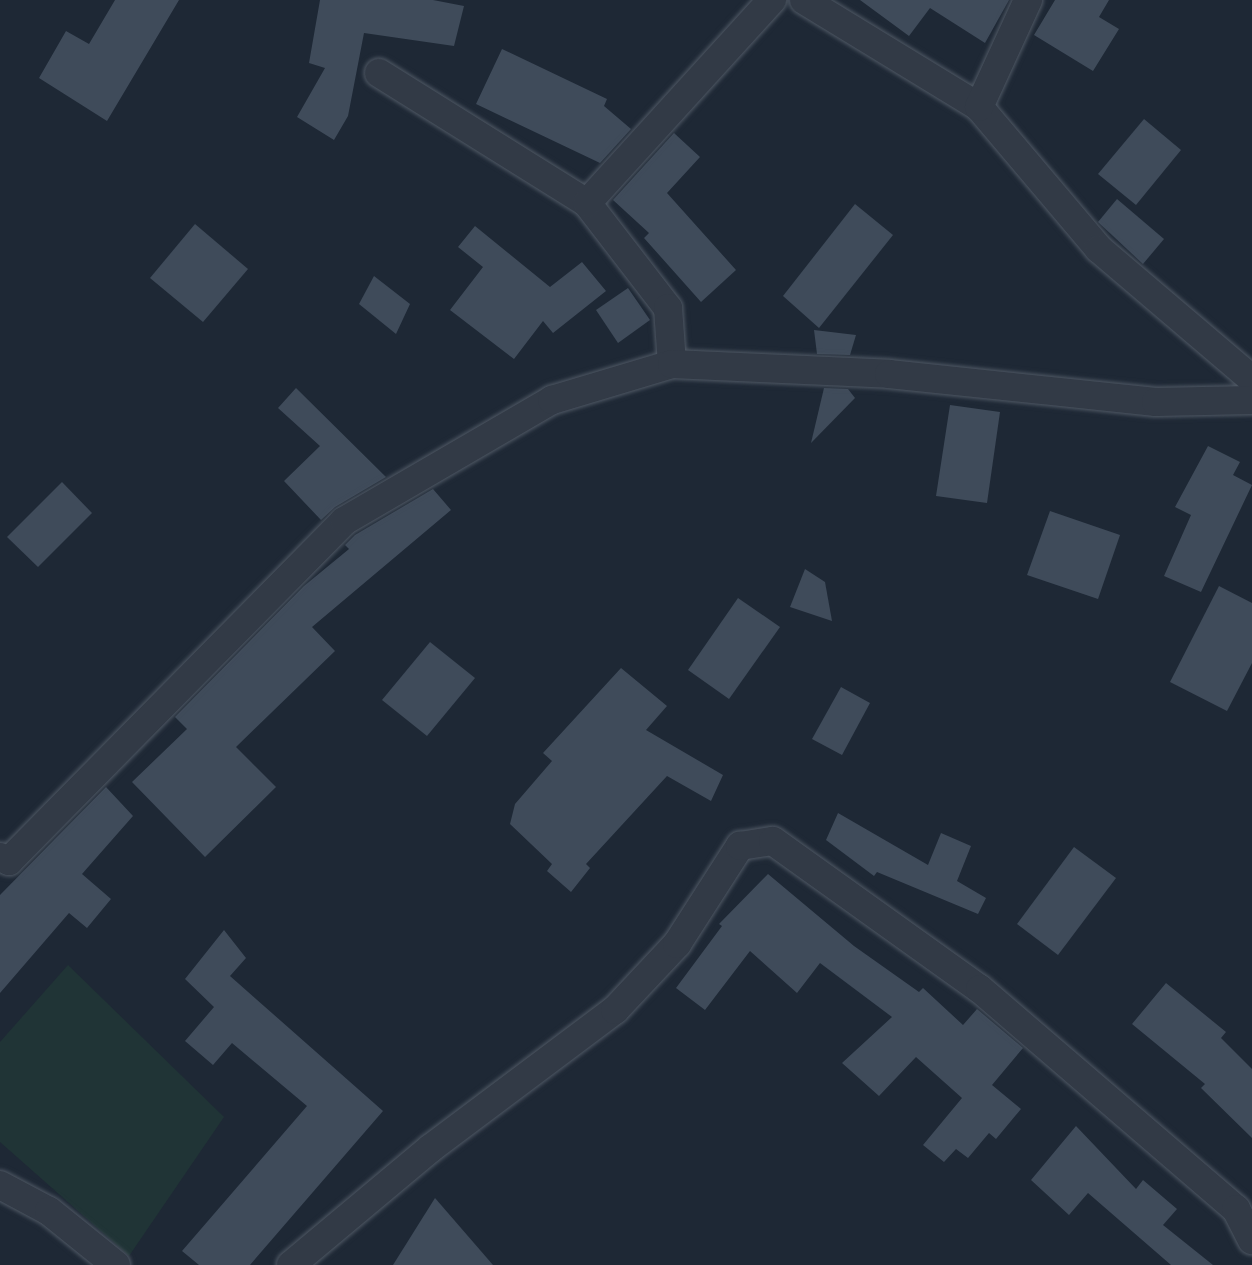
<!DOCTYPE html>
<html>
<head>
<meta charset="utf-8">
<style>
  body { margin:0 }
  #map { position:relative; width:1252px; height:1265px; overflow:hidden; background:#1e2835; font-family:Inter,sans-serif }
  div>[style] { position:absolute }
  .green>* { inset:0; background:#203436 }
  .building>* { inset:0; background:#3f4b5a }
  .roads { filter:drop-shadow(0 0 2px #4f5864) drop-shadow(0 0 2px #4f5864) }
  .minor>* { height:28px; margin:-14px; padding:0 14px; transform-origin:14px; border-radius:14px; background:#323a46 }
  span { translate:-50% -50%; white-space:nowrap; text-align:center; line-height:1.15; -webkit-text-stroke:6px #171f2a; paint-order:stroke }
</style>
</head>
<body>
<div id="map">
  <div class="green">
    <div style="clip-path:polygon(68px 965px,224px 1117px,129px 1256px,0 1142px,0 1042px)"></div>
  </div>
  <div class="building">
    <div style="clip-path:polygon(115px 0,179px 0,107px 121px,39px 78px,66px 31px,89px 44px)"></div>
    <div style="clip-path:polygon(320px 0,433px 0,464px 6px,454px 46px,364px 33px,348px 116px,334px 140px,297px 117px,325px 68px,309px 63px)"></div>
    <div style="clip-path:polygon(860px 0,1009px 0,985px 43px,930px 8px,909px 36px)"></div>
    <div style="clip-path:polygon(1055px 0,1109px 0,1099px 17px,1119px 29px,1093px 71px,1034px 35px)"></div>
    <div style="clip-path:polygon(502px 49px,607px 99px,604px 106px,631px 129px,600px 163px,476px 104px)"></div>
    <div style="clip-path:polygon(1144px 119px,1181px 150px,1136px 205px,1098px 174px)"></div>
    <div style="clip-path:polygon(674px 133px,700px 157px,667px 193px,736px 270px,701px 302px,644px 238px,649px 233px,613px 200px)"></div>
    <div style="clip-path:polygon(1117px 199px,1164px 239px,1143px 264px,1098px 222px)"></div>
    <div style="clip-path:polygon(855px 204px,893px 235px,819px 328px,783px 296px)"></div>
    <div style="clip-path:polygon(195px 224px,248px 269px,203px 322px,150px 278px)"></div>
    <div style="clip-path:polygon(475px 226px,550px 287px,582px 262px,606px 291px,553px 333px,543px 321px,514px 359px,450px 310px,483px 267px,458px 247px)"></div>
    <div style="clip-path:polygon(374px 276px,410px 304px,396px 334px,359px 304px)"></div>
    <div style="clip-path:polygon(628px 288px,650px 320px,618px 343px,596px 310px)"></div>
    <div style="clip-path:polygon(814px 330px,856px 335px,850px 355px,817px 354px)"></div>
    <div style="clip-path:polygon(296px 388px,386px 477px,335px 507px,321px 520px,284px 481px,320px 446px,278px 408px)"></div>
    <div style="clip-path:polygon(824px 388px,848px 389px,855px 398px,811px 443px)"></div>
    <div style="clip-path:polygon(950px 405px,1000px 412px,987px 503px,936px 496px)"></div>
    <div style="clip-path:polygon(1208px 446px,1240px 462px,1233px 475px,1252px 485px,1201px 592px,1164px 576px,1191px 515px,1175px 507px)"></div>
    <div style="clip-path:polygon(62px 482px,92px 513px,38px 567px,7px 537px)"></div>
    <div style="clip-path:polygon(433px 489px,451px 510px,312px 627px,335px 651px,236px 747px,276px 787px,205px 857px,132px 782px,187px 729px,175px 717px,304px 586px,349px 549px,345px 545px,355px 535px)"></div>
    <div style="clip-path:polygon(1050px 511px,1120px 535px,1098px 599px,1027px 575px)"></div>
    <div style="clip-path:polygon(805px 569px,825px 582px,832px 621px,790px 607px)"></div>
    <div style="clip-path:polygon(1219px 586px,1252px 603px,1252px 663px,1227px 711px,1170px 682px)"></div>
    <div style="clip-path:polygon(738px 598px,780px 627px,729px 699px,688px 670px)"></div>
    <div style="clip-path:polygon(430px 642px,475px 678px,427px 736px,382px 700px)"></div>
    <div style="clip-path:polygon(621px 668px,667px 706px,646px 730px,723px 775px,711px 801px,667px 776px,586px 864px,590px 868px,571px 892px,547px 871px,552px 864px,510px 824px,515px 804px,552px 761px,543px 753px)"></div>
    <div style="clip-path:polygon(841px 687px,870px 703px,842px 755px,812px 739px)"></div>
    <div style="clip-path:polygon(106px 787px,133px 816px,82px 874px,111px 899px,87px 928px,69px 913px,0 993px,0 895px)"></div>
    <div style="clip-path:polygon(838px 813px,928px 865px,941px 833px,971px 846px,957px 881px,986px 898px,978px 914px,877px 872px,874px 876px,826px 840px)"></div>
    <div style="clip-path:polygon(1074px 847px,1116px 878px,1058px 955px,1017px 924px)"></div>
    <div style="clip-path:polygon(768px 874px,854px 946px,919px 992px,923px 988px,963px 1025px,977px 1009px,1023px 1048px,992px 1085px,1021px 1109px,996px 1139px,989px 1133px,968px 1158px,956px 1149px,944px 1162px,923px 1145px,962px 1098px,916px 1057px,879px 1096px,842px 1063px,892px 1017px,820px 963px,797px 993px,750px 951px,705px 1010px,676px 988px,722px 926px,719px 924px)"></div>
    <div style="clip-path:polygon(224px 930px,246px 958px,230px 976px,383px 1111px,250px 1265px,199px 1265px,182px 1251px,307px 1106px,232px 1043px,213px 1065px,185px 1041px,214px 1007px,185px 979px)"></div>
    <div style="clip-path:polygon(1166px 983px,1226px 1032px,1221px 1038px,1252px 1069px,1252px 1138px,1201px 1088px,1205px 1084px,1132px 1024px)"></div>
    <div style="clip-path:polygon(1076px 1126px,1136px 1189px,1143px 1180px,1177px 1209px,1163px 1225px,1213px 1265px,1171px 1265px,1088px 1193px,1069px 1215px,1031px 1180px)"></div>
    <div style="clip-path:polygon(435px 1198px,493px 1265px,393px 1265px)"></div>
  </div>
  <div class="roads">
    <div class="minor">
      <div style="left:804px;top:0;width:205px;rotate:31.4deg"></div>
      <div style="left:979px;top:107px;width:186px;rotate:49.8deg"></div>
      <div style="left:1099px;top:249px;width:201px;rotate:40.4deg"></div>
      <div style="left:379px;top:73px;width:245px;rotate:32deg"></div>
      <div style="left:587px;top:203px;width:133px;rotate:52.4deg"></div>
      <div style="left:668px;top:308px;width:56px;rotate:85.9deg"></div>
      <div style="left:979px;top:107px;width:118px;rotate:-65.4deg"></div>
      <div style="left:587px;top:203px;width:275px;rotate:-47.7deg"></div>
      <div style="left:0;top:857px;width:10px;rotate:24deg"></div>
      <div style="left:9px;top:861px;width:477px;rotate:-45.4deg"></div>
      <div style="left:344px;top:521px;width:241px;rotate:-30.2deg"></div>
      <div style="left:552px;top:400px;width:125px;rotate:-16.7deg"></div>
      <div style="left:672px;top:364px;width:217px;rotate:2.6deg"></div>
      <div style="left:889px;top:374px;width:268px;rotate:6deg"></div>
      <div style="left:1156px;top:402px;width:96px;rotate:-1.2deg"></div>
      <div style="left:0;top:1185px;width:55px;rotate:28deg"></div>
      <div style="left:49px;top:1211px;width:86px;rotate:38.9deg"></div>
      <div style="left:291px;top:1265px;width:182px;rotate:-39.9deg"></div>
      <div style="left:431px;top:1148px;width:230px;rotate:-36.9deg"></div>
      <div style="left:615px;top:1010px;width:91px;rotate:-46.8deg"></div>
      <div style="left:677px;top:944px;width:117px;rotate:-57.3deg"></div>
      <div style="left:740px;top:846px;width:33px;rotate:-9deg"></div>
      <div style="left:773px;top:841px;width:254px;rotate:35.6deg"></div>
      <div style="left:980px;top:989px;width:338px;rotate:40.7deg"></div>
      <div style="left:1236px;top:1209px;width:35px;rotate:63deg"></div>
    </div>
  </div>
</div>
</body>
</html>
